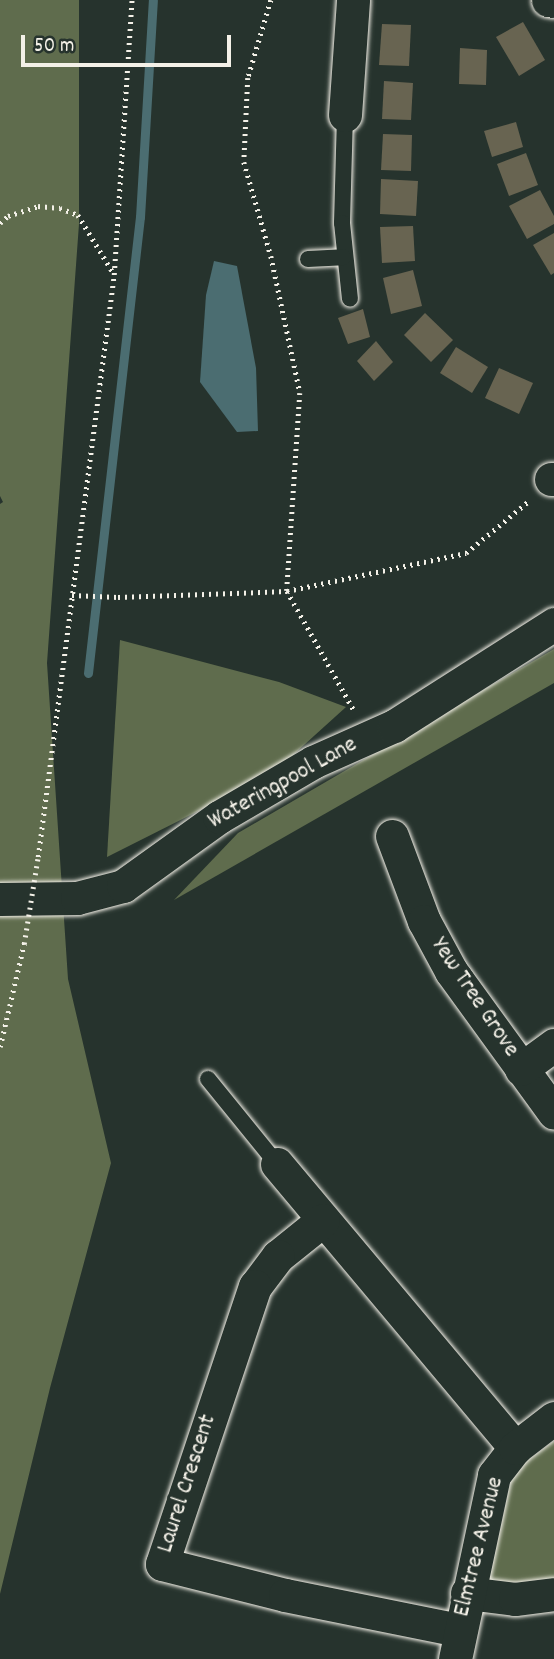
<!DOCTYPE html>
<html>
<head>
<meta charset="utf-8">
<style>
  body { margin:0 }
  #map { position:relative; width:554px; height:1659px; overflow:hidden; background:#26332d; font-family:Dekko,sans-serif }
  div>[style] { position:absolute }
  .green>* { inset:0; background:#5f6c4d }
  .water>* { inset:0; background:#4b6d71 }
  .stream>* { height:9px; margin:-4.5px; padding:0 4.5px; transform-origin:4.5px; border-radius:4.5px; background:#4b6d71 }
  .building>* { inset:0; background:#686451 }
  .path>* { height:4.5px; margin-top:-2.25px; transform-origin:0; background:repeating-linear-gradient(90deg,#f4f1e8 0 2px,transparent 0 7px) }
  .roads { filter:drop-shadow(0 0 2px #f4f1e8) drop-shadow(0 0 2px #f4f1e8) }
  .service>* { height:16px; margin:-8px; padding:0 8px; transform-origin:8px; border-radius:8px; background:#26332d }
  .minor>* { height:33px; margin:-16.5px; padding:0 16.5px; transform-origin:16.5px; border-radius:16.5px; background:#26332d }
  .path-bridge>* { height:4.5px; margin-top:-2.25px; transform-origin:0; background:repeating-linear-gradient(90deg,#f4f1e8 0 2px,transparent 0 7px) }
  span { translate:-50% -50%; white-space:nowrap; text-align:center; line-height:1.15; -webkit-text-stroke:6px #26332d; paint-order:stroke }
  .street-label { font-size:24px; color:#f4f1e8 }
  .scale { position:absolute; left:21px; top:35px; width:210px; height:32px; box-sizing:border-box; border:4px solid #f4f1e8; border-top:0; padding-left:9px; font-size:21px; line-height:24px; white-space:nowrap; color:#f4f1e8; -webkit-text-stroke:5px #26332d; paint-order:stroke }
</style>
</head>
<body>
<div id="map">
  <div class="green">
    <div style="clip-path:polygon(0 0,79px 0,79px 224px,47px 663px,68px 979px,111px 1163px,50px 1388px,0 1594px,0 504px,3px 502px,0 496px)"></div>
    <div style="clip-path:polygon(120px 640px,279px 682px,346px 707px,272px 774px,107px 857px)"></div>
    <div style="clip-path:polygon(554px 649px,554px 683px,174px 900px,238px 833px)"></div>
    <div style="clip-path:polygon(554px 1441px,554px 1582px,488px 1585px,511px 1480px,516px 1469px)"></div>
  </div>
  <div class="water">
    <div style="clip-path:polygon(214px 261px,237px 266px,256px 368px,258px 431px,237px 432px,200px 382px,206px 295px)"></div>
  </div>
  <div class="stream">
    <div style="left:88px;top:673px;width:459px;rotate:-83.5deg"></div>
    <div style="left:140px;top:217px;width:217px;rotate:-86.6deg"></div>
  </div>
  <div class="building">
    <div style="clip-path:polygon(523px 22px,545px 60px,519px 76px,496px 37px)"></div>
    <div style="clip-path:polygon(382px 24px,411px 25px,409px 66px,379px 65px)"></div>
    <div style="clip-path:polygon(460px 48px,487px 50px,486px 85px,459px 84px)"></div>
    <div style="clip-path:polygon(384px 81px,413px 83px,411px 120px,382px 119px)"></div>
    <div style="clip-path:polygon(516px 122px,523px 147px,492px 157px,484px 131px)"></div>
    <div style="clip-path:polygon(383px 134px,412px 135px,411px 171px,381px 170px)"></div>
    <div style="clip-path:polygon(526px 153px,538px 185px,509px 196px,497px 164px)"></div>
    <div style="clip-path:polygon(381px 179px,418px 181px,416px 216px,380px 214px)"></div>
    <div style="clip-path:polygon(540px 190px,554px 216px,554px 224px,527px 239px,509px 206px)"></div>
    <div style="clip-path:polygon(413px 226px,415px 261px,382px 263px,380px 227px)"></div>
    <div style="clip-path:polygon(554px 233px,554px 273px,551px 275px,533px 245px)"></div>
    <div style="clip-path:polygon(413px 270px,422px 306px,391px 314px,383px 278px)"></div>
    <div style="clip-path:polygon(363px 309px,370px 337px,348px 344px,338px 318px)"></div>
    <div style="clip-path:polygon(425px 313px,453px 340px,431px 362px,404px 335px)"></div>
    <div style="clip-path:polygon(376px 341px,393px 362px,374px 381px,357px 361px)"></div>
    <div style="clip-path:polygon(456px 347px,488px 367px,472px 393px,440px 373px)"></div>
    <div style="clip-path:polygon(499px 368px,533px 383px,519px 414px,485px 398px)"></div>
  </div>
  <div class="path">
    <div style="left:271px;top:0;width:81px;rotate:106.4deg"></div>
    <div style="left:248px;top:78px;width:84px;rotate:92.7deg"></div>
    <div style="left:244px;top:162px;width:98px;rotate:74deg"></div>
    <div style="left:271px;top:256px;width:140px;rotate:78deg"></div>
    <div style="left:300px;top:393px;width:198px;rotate:93.8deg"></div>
    <div style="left:287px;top:591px;width:139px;rotate:60.7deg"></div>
    <div style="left:0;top:223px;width:11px;rotate:-41deg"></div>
    <div style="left:8px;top:216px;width:32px;rotate:-18deg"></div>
    <div style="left:38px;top:206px;width:22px;rotate:5deg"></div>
    <div style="left:60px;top:208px;width:19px;rotate:21deg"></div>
    <div style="left:78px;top:215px;width:69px;rotate:58.6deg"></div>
    <div style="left:72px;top:595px;width:46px;rotate:2.5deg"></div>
    <div style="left:118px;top:597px;width:169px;rotate:-2deg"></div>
    <div style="left:287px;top:591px;width:183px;rotate:-12deg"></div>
    <div style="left:466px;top:553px;width:83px;rotate:-39.6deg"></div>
    <div style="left:38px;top:857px;width:587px;rotate:-82.56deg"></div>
    <div style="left:114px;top:275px;width:276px;rotate:-86.3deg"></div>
    <div style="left:0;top:1047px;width:106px;rotate:-76.9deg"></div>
  </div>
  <div class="roads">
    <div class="service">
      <div style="left:345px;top:115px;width:108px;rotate:91.6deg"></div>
      <div style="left:342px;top:223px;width:76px;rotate:84deg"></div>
      <div style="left:308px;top:259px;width:35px;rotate:-3deg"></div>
      <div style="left:208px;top:1079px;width:109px;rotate:50.9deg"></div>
    </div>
    <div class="minor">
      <div style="left:548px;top:0;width:6px;rotate:9deg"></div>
      <div style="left:345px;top:115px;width:115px;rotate:-86deg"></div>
      <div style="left:551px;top:479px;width:3px"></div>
      <div style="left:392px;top:836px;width:91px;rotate:69.4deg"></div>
      <div style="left:424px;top:921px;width:57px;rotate:61.6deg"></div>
      <div style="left:451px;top:971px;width:175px;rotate:54deg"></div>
      <div style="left:0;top:899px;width:77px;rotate:-0.7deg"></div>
      <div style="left:77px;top:898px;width:48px;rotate:-14.6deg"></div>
      <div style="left:123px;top:886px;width:118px;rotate:-35.7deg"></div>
      <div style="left:219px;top:817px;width:109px;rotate:-30.3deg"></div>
      <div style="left:313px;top:762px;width:89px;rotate:-24deg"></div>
      <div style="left:394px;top:726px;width:190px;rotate:-32.5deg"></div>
      <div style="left:521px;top:1069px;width:41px;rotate:-36deg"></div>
      <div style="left:277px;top:1164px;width:371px;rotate:50deg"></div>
      <div style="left:323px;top:1220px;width:58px;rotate:141.3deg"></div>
      <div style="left:278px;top:1256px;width:38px;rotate:127deg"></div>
      <div style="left:255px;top:1286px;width:293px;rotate:108.5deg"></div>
      <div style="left:162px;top:1564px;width:127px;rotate:14.1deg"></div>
      <div style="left:285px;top:1595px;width:177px;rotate:11.4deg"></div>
      <div style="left:467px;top:1593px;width:48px;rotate:7.1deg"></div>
      <div style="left:515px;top:1599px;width:39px;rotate:-7deg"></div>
      <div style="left:455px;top:1659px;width:188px;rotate:-78deg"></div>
      <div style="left:494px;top:1475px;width:34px;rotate:-52deg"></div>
      <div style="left:515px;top:1448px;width:49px;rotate:-37.6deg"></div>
    </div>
  </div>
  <div class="path-bridge">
    <div style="left:24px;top:944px;width:88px;rotate:-80.9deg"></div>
  </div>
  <div class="street-label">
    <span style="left:283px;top:784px;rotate:-29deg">Wateringpool Lane</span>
    <span style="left:474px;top:998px;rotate:56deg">Yew Tree Grove</span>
    <span style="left:188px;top:1484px;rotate:-72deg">Laurel Crescent</span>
    <span style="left:480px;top:1547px;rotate:-76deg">Elmtree Avenue</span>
  </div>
  <div class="scale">50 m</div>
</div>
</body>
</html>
